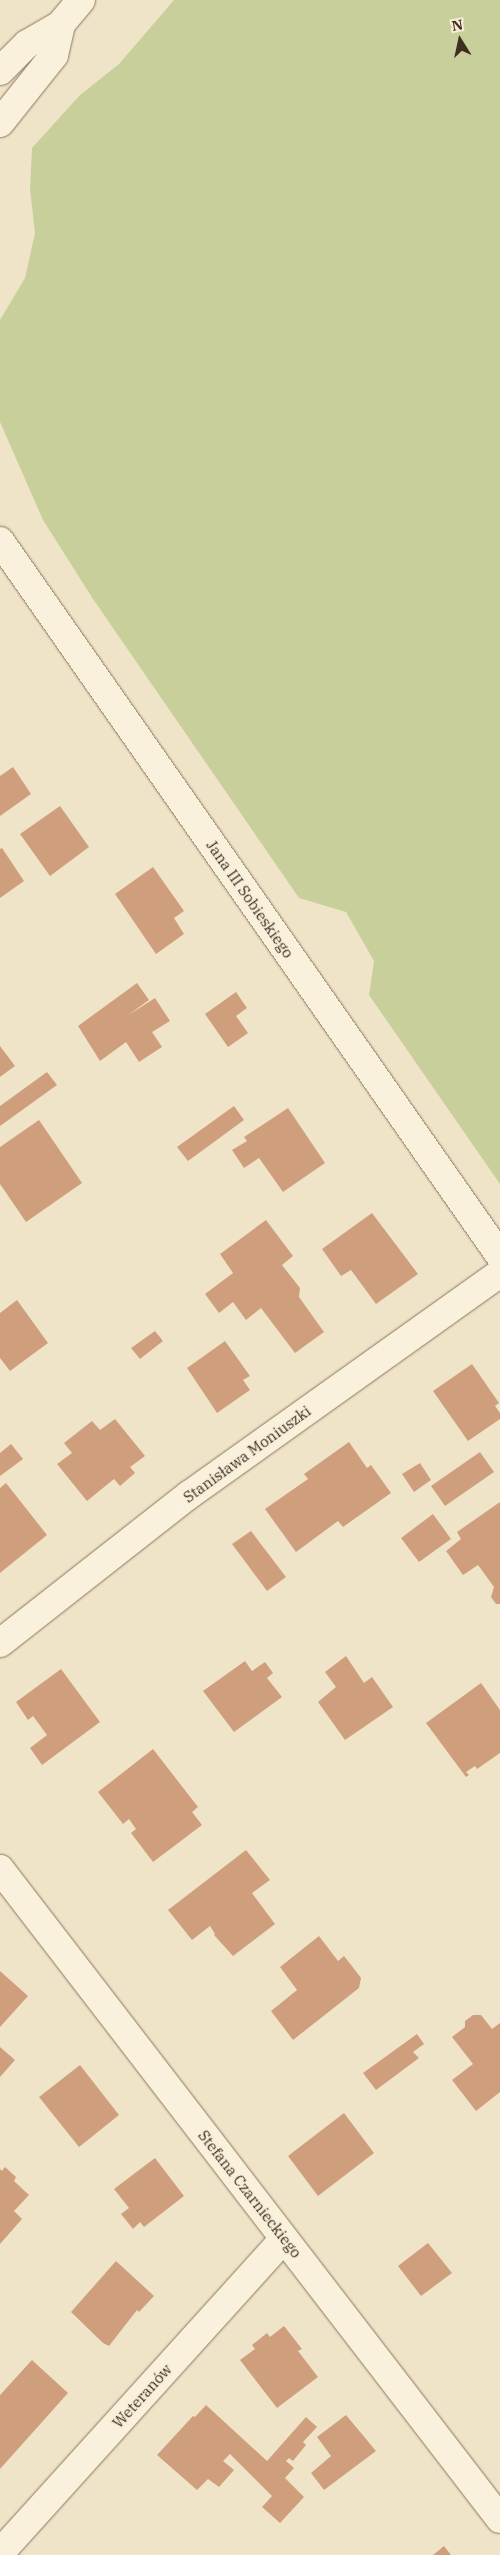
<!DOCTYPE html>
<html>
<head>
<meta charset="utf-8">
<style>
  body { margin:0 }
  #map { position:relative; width:500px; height:2555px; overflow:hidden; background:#f0e4c8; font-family:"IBM Plex Serif",serif }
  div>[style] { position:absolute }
  .green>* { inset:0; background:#c9cf9b }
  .building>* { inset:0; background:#cf9f7d }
  .roads { filter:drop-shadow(0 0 1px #8d765c) drop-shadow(0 0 1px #8d765c) }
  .minor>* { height:28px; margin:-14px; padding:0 14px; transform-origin:14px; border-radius:14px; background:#faf1dc }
  .tertiary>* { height:28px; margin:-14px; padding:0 14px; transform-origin:14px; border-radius:14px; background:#faf1dc }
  span { translate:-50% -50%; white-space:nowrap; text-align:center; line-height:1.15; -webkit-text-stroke:4px #f7eed8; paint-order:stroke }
  .street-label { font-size:15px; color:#3d2e20 }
  .north { position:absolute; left:435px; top:15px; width:50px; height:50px; -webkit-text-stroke:4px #f7eed8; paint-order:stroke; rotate:350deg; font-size:14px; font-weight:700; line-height:20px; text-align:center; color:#3d2e20 }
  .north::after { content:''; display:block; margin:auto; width:18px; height:22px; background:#3d2e20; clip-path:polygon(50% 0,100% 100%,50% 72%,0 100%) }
</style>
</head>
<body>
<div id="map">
  <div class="green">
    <div style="clip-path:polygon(174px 0,500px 0,500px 1184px,369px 995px,374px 961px,346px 912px,299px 898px,93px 599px,43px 520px,0 422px,0 320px,25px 278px,35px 233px,30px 189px,32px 148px,80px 95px,119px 64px)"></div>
  </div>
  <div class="building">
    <div style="clip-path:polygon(13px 767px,31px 794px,0 816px,0 776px)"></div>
    <div style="clip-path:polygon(60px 806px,89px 847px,50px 876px,20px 834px)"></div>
    <div style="clip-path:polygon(2px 848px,24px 881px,0 898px,0 849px)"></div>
    <div style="clip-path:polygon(153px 867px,184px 911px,174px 918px,184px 934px,156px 954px,115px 894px)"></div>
    <div style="clip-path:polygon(137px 983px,149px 1000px,127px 1016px,155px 998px,170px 1021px,152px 1032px,162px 1047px,139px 1062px,126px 1042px,100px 1061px,78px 1026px)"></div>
    <div style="clip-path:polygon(236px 992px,247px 1008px,236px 1016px,248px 1033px,228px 1047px,205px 1014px)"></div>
    <div style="clip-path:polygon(0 1046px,15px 1066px,0 1077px)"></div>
    <div style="clip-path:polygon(47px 1072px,57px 1085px,0 1126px,0 1106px)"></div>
    <div style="clip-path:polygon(234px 1106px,244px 1120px,188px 1161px,177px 1147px)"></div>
    <div style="clip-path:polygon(288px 1108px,325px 1163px,283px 1192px,259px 1158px,244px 1168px,232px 1150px,247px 1141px,244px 1137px)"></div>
    <div style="clip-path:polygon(39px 1120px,82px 1183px,26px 1222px,0 1184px,0 1147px)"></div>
    <div style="clip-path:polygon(372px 1213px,418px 1274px,376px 1304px,351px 1270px,341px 1276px,322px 1249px)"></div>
    <div style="clip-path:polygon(266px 1220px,293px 1256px,282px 1265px,300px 1288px,299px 1297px,324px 1332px,295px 1353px,261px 1308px,246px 1320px,233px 1302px,219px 1313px,205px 1294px,233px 1273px,220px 1254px)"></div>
    <div style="clip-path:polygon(17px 1300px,48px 1343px,10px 1371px,0 1358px,0 1313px)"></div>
    <div style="clip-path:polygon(155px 1331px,163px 1341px,140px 1359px,131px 1348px)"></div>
    <div style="clip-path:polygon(225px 1341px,250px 1376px,243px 1380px,250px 1390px,217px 1413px,187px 1368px)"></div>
    <div style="clip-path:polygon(472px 1364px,499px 1403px,495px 1406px,500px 1413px,500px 1419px,468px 1441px,433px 1391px)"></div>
    <div style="clip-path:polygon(115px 1419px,145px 1456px,130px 1467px,135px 1473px,120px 1486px,114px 1479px,87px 1501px,57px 1464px,72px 1453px,64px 1443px,92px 1421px,100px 1430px)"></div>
    <div style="clip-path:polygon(349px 1442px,367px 1468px,371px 1465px,391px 1493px,343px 1527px,338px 1521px,296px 1552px,265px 1509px,308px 1479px,304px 1474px)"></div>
    <div style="clip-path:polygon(11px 1444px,23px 1459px,0 1476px,0 1453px)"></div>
    <div style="clip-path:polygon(480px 1452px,494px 1472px,445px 1506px,431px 1486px)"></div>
    <div style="clip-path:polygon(420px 1463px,431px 1480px,414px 1492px,402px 1474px)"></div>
    <div style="clip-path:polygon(6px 1483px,47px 1535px,0 1573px,0 1488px)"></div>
    <div style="clip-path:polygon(500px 1502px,500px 1604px,496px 1604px,491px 1597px,494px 1587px,478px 1565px,463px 1575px,446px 1551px,461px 1539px,457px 1532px)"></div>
    <div style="clip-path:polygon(433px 1514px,451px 1539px,419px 1562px,401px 1538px)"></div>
    <div style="clip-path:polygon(251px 1531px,286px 1577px,267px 1591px,232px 1544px)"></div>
    <div style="clip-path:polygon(346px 1656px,364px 1683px,372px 1677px,393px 1707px,345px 1740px,318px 1702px,336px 1687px,325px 1672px)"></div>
    <div style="clip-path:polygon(245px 1661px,252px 1671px,265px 1662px,273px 1673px,267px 1678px,282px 1697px,234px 1732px,203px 1691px)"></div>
    <div style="clip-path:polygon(61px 1669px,100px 1722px,42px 1765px,30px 1748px,47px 1735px,33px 1716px,28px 1720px,16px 1702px)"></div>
    <div style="clip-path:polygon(481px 1683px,500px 1710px,500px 1753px,477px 1769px,475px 1766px,466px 1772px,469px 1775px,466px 1777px,426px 1723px)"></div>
    <div style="clip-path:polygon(153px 1749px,198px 1807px,192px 1812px,202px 1825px,153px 1862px,131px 1833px,136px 1829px,129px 1819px,123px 1824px,98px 1792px)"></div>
    <div style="clip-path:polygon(246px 1850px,270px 1880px,252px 1893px,275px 1924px,233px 1956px,214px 1935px,215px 1934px,210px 1926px,192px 1940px,168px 1910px)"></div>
    <div style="clip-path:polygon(319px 1936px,338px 1961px,344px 1956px,355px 1970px,361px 1978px,359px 1988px,293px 2040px,271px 2011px,297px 1990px,280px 1967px)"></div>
    <div style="clip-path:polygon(0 1971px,28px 1996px,0 2027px)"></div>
    <div style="clip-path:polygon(473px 2015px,481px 2015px,492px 2029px,500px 2023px,500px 2092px,476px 2111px,452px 2080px,473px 2064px,452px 2037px,465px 2027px,465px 2021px)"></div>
    <div style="clip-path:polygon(417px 2034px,424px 2044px,413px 2052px,419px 2058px,376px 2090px,363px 2073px)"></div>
    <div style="clip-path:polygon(0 2047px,15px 2060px,0 2077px)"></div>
    <div style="clip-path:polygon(80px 2065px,119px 2115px,79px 2147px,39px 2097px)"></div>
    <div style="clip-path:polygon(344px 2113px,374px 2153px,318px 2196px,288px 2156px)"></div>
    <div style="clip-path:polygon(155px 2158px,184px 2196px,144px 2227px,140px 2222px,133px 2229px,121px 2214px,129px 2208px,114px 2189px)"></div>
    <div style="clip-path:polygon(5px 2167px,16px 2177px,14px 2181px,29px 2195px,14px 2211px,22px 2219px,0 2244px,0 2169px,2px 2171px)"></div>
    <div style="clip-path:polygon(428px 2243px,452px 2273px,421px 2296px,398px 2266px)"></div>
    <div style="clip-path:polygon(116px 2261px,154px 2296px,139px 2312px,137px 2310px,109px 2346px,103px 2343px,71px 2312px)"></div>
    <div style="clip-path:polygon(284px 2326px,302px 2349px,298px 2351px,318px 2377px,277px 2408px,240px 2360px,255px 2349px,252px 2345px,267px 2333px,270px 2337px)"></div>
    <div style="clip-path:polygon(32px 2360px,68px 2393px,0 2469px,0 2395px)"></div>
    <div style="clip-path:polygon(206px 2405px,267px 2461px,306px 2417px,317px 2427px,303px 2442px,306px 2445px,293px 2461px,289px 2458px,286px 2461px,294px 2468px,285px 2478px,304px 2497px,280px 2523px,262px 2507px,272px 2496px,230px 2454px,223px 2461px,234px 2470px,219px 2487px,208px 2479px,197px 2490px,157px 2455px,193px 2416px,195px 2417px)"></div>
    <div style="clip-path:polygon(346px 2415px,376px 2451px,324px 2490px,311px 2473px,331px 2456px,317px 2437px)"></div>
    <div style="clip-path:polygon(444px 2546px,451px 2555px,433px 2555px)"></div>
  </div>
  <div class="roads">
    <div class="minor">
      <div style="left:0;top:1643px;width:240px;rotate:-38.1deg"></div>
      <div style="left:189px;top:1495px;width:382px;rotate:-35.5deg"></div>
      <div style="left:0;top:1869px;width:820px;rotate:52.43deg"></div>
      <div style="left:0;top:2553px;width:423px;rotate:-47.9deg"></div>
    </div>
    <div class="tertiary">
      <div style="left:0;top:71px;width:38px;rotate:-45deg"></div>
      <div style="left:27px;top:44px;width:39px;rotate:-30deg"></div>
      <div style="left:61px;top:24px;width:31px;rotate:-50deg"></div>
      <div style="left:0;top:123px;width:87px;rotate:-51.5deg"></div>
      <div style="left:54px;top:55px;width:32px;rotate:-77deg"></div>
      <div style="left:0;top:541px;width:872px;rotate:55.03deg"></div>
    </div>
  </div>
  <div class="street-label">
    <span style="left:250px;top:899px;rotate:55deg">Jana III Sobieskiego</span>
    <span style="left:247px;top:1454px;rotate:-36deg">Stanisława Moniuszki</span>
    <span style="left:250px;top:2194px;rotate:52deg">Stefana Czarnieckiego</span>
    <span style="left:142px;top:2396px;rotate:-48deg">Weteranów</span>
  </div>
  <div class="north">N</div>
</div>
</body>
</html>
